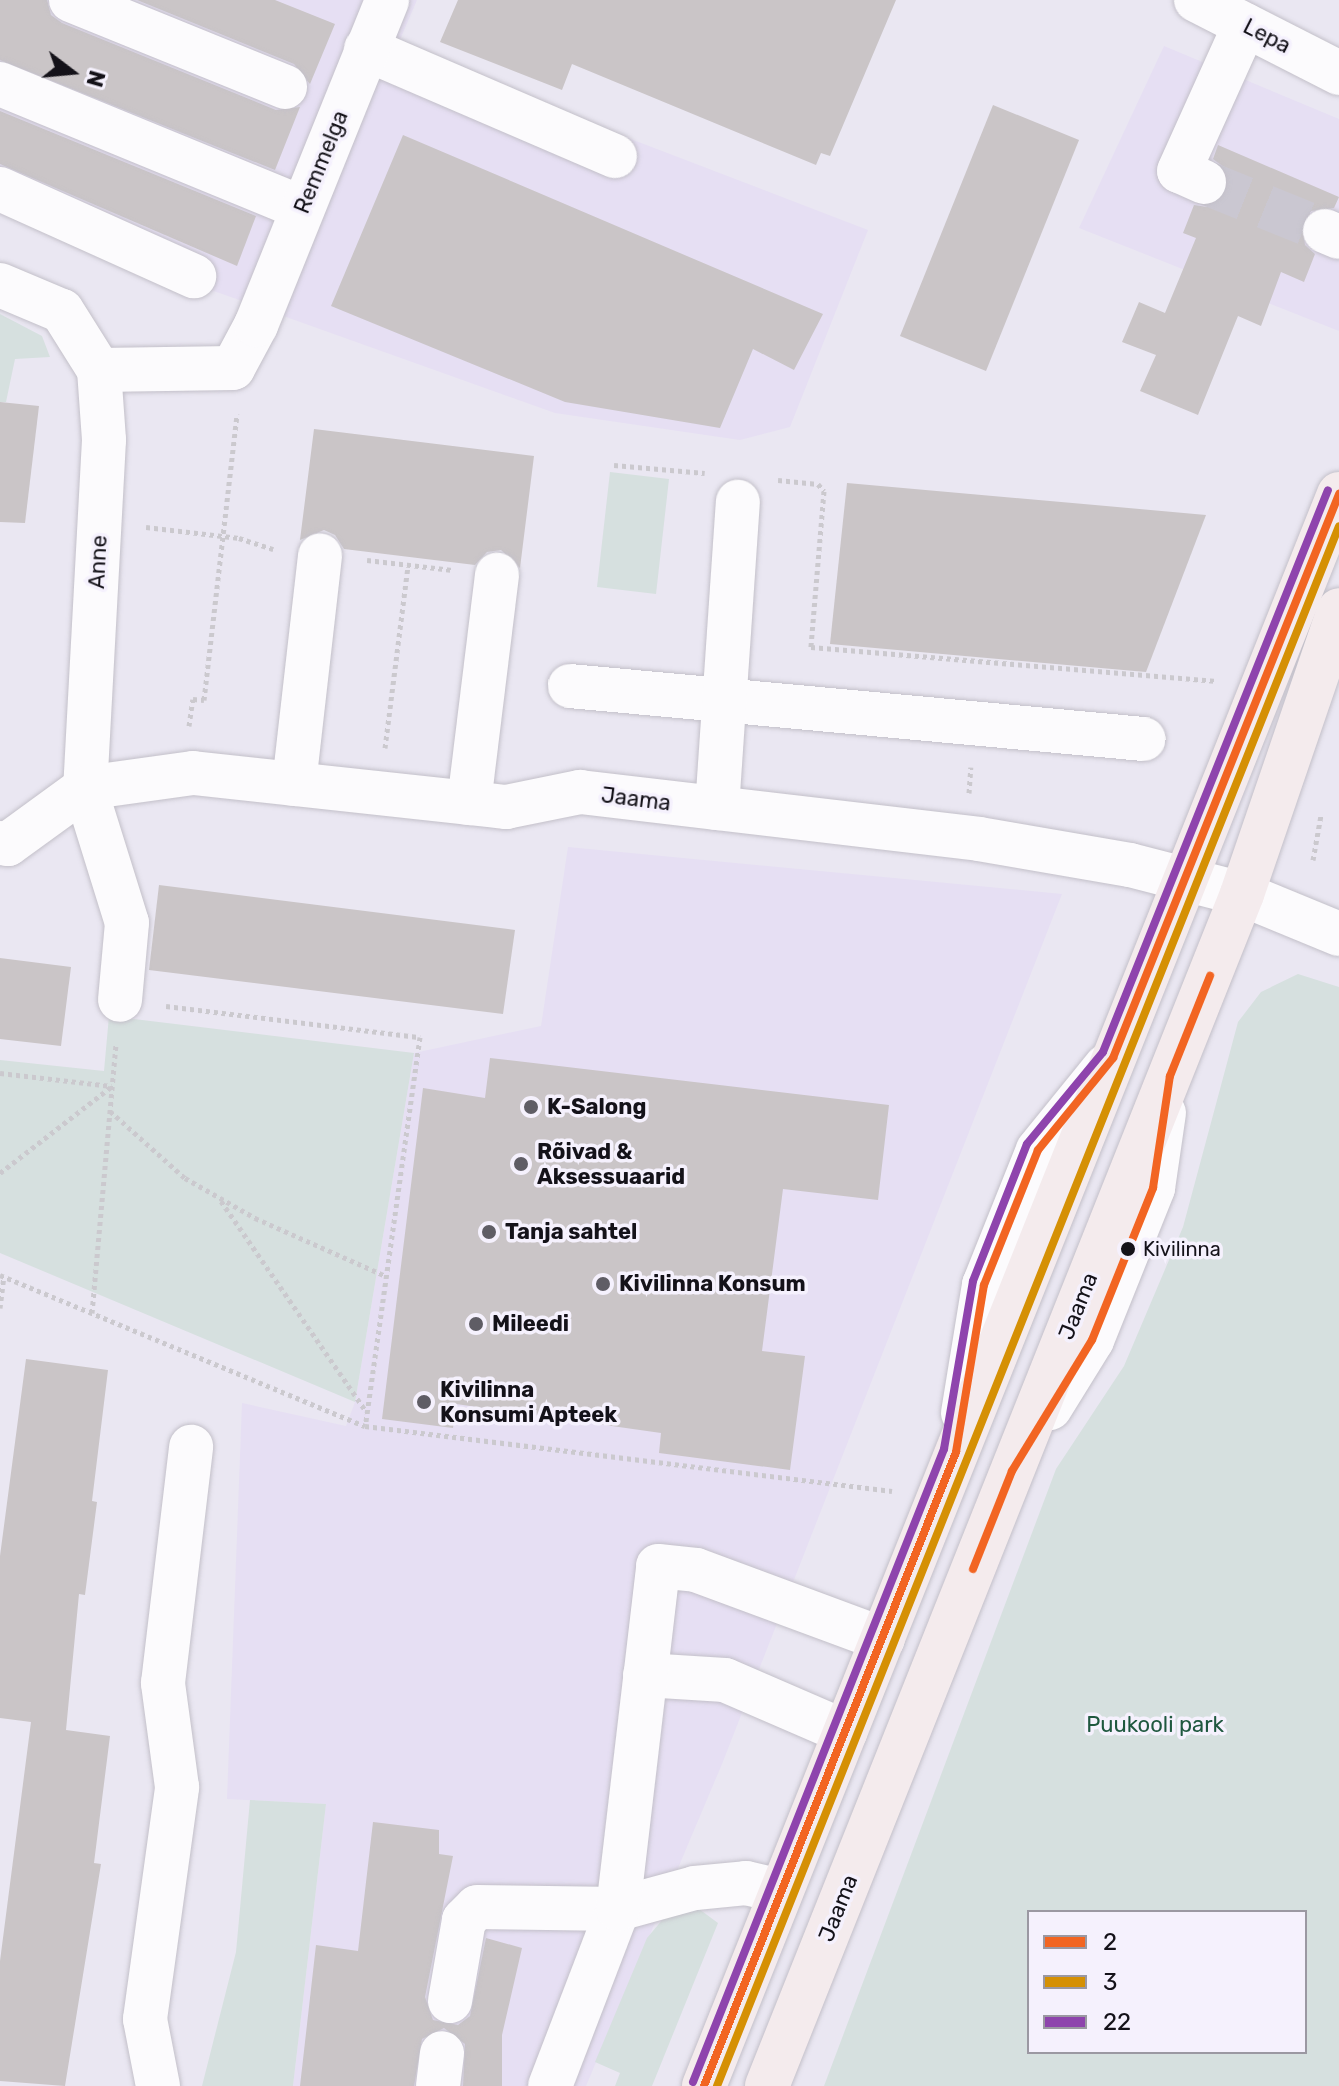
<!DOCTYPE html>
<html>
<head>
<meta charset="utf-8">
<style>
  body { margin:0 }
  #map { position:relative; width:1339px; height:2086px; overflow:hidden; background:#eae7f2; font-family:Rubik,sans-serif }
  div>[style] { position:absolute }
  .built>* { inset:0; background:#e6dff3 }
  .green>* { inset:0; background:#d6e0df }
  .building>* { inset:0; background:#cac5c7 }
  .minor-tunnel>* { height:44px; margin-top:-22px; transform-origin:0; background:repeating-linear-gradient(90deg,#cac7d1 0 44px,transparent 0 66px) }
  .path>* { height:5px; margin-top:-2.5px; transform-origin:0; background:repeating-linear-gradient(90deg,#cbc9ce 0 4px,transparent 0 8px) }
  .roads { filter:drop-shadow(0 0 2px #c3c0c9) drop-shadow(0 0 2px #c3c0c9) }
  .minor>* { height:44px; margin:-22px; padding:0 22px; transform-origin:22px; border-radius:22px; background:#fcfbfd }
  .major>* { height:44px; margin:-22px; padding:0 22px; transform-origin:22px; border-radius:22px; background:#f4ebed }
  .bus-1>* { height:8px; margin:-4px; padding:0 4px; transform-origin:4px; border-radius:4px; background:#f26522 }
  .bus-2>* { height:8px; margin:-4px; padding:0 4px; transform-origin:4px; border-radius:4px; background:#d59004 }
  .bus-3>* { height:8px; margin:-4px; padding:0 4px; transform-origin:4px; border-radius:4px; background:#8e44ad }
  .dots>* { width:22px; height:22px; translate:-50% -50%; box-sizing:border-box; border:4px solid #f5f1fd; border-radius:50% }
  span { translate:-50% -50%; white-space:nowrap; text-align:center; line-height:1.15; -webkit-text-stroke:7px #f5f1fd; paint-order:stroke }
  .bus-label { font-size:20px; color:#141219 }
  .left { translate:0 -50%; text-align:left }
  .street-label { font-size:22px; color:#141219 }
  .poi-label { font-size:22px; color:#141219; font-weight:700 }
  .park-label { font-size:22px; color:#1f583f }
  .legend { position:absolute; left:1027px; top:1910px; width:280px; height:144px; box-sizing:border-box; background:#f5f1fd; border:2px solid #9b98a2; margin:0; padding:10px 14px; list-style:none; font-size:24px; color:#141219 }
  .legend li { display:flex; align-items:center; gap:16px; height:40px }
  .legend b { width:40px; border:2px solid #9b98a2 }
  .north { position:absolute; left:32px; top:32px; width:80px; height:80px; -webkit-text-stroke:6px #f5f1fd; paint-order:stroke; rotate:106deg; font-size:22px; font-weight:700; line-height:32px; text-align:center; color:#141219 }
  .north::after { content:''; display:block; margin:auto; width:28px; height:36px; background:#141219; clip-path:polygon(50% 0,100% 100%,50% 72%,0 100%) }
</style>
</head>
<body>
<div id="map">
  <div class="built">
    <div style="clip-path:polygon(0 0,417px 0,396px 49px,868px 230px,790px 427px,740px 440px,555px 413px,99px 250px,0 195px)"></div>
    <div style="clip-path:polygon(1164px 46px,1339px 119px,1339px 331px,1079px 228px)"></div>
    <div style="clip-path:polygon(568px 847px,1062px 894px,722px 1764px,586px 2086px,293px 2086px,326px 1804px,227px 1799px,242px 1403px,346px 1426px,355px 1402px,414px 1053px,541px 1026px)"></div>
  </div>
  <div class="green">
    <div style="clip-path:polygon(0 314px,42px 336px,50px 357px,15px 359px,6px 402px,0 402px)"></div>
    <div style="clip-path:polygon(610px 472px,669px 479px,656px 594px,597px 587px)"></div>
    <div style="clip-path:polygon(evenodd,1298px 974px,1339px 987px,1339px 2086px,824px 2086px,1056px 1469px,1124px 1366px,1183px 1227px,1238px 1022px,1261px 992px,1298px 974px,1029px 1912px,1305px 1912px,1305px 2052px,1029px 2052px,1029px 1912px)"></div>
    <div style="clip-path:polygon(109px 1016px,414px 1053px,355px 1402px,0 1253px,0 1060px,104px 1071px)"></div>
    <div style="clip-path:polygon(250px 1800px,326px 1804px,293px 2086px,202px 2086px,236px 1952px)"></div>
    <div style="clip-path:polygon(699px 1909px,718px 1923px,652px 2086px,615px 2086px,620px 2073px,595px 2062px,647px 1938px,663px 1919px)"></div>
  </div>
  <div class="building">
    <div style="clip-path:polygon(0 0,47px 0,51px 15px,62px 23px,276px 110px,300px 107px,275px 170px,0 60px)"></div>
    <div style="clip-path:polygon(137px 0,275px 0,335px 24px,310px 84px,294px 64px)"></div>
    <div style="clip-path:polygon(458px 0,896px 0,830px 156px,821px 153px,816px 165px,572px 64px,562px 90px,440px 42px)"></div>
    <div style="clip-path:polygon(993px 105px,1079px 140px,986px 371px,900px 336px)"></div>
    <div style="clip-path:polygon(0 111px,256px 216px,237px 266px,0 164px)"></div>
    <div style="clip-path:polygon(403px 135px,823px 314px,794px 370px,753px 349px,720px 428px,565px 402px,331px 306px)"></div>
    <div style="clip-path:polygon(1218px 145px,1339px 197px,1334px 208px,1311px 211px,1302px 222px,1305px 245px,1315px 254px,1304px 282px,1281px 272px,1261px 326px,1238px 316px,1198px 415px,1140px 391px,1156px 355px,1122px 342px,1139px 302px,1165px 313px,1196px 238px,1183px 233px,1194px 205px,1207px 207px,1226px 193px,1225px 168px,1213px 159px)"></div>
    <div style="clip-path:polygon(0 402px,39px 406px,25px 523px,0 522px)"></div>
    <div style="clip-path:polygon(314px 429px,534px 456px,520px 568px,501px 550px,487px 552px,475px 565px,344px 549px,335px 535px,324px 530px,300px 540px)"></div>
    <div style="clip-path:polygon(847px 483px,1095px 505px,1206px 515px,1146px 672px,830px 644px)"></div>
    <div style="clip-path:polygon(159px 885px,515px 930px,503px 1014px,149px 970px)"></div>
    <div style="clip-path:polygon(0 958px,71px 967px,61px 1046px,0 1039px)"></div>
    <div style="clip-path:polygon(490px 1058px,889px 1105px,878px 1200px,783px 1189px,762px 1351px,805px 1356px,790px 1470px,659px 1453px,661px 1433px,456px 1404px,453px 1428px,382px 1419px,423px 1088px,485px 1098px)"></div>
    <div style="clip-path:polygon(26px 1359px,108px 1370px,92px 1501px,97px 1502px,85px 1595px,79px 1594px,66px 1730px,110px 1736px,94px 1863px,101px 1864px,65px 2086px,0 2081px,0 1961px,31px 1722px,0 1718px,0 1556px)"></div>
    <div style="clip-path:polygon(373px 1822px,439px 1830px,439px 1854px,453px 1856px,425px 1997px,433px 2020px,458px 2025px,470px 2016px,486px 1938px,522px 1948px,502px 2035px,502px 2086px,463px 2086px,465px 2044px,444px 2028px,422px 2039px,414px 2086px,300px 2086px,316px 1945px,358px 1951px)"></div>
  </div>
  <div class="minor-tunnel">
    <div style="left:1204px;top:182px;width:131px;rotate:22deg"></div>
  </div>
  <div class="path">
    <div style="left:614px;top:465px;width:91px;rotate:5deg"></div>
    <div style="left:778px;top:480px;width:40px;rotate:5.7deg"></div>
    <div style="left:818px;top:484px;width:9px;rotate:49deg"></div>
    <div style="left:824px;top:491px;width:157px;rotate:94.8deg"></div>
    <div style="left:811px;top:647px;width:407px;rotate:4.8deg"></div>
    <div style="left:146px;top:527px;width:94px;rotate:6.7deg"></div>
    <div style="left:239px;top:538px;width:36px;rotate:18deg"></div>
    <div style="left:367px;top:560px;width:86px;rotate:6.7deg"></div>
    <div style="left:189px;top:726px;width:27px;rotate:-82deg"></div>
    <div style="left:193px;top:699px;width:11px;rotate:5deg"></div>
    <div style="left:204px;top:700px;width:288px;rotate:-83.4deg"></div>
    <div style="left:385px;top:748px;width:184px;rotate:-82.8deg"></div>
    <div style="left:969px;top:793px;width:26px;rotate:-86deg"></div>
    <div style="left:1313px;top:860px;width:46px;rotate:-79.9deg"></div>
    <div style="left:166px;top:1006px;width:256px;rotate:7deg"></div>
    <div style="left:420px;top:1037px;width:393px;rotate:98deg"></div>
    <div style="left:0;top:1073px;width:112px;rotate:6.7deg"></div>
    <div style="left:110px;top:1111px;width:101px;rotate:41.8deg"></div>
    <div style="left:185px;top:1178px;width:81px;rotate:29.7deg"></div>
    <div style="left:255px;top:1218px;width:143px;rotate:23.9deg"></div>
    <div style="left:0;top:1173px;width:140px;rotate:-37.8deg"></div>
    <div style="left:221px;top:1201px;width:257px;rotate:55.4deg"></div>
    <div style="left:0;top:1275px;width:395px;rotate:22.5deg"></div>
    <div style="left:365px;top:1426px;width:531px;rotate:7.03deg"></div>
    <div style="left:0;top:1308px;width:31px;rotate:-83deg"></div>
    <div style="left:92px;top:1313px;width:271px;rotate:-84.9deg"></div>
  </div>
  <div class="roads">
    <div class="minor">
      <div style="left:71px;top:0;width:231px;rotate:22.1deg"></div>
      <div style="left:1196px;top:0;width:161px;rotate:27deg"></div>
      <div style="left:366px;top:49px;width:271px;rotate:23.3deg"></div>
      <div style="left:0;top:84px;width:327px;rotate:22.3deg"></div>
      <div style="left:1204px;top:182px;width:27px;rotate:-156deg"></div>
      <div style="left:1179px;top:171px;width:160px;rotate:-65.7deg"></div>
      <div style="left:0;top:189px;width:213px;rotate:24.2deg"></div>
      <div style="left:1325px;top:231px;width:15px;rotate:23deg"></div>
      <div style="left:0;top:285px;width:67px;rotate:22.8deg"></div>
      <div style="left:62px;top:311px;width:70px;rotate:57.9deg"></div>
      <div style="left:99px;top:370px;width:70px;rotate:85.9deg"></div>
      <div style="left:104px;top:440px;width:349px;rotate:93.1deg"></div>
      <div style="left:85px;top:788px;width:141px;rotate:72.7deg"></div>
      <div style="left:127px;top:923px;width:77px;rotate:95.2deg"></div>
      <div style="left:99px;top:370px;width:134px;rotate:-0.9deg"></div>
      <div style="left:233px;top:368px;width:49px;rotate:-61.9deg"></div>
      <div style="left:256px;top:325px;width:350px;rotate:-68deg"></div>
      <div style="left:570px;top:686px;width:576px;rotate:5.28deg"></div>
      <div style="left:294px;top:784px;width:230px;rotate:-83.5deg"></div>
      <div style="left:469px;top:803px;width:230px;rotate:-83deg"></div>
      <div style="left:717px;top:808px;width:307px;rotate:-86.1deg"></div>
      <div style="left:0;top:843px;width:8px;rotate:7deg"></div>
      <div style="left:8px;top:844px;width:95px;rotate:-36deg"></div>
      <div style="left:85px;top:788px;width:109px;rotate:-7.9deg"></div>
      <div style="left:193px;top:773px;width:315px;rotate:6.2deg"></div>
      <div style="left:506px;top:807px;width:76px;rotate:-11.5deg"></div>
      <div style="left:580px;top:792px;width:402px;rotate:6.7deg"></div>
      <div style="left:979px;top:839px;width:153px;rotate:9.8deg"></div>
      <div style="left:1130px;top:865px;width:116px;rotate:14.5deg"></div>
      <div style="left:1242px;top:894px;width:105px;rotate:22.4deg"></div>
      <div style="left:1050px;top:1408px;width:80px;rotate:-58.3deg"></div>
      <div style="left:1092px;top:1340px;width:164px;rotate:-68.1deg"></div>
      <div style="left:1153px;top:1188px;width:76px;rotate:-81.7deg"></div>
      <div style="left:963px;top:1413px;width:130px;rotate:-80.7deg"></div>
      <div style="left:984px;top:1285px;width:145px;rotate:-68.2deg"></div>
      <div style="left:1038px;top:1150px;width:108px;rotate:-51deg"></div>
      <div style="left:645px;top:1675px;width:80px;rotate:3.6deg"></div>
      <div style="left:725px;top:1680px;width:131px;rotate:23.4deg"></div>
      <div style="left:450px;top:2001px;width:82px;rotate:-80.2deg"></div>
      <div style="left:464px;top:1920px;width:18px;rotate:-45deg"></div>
      <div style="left:477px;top:1907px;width:141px;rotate:0.8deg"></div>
      <div style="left:618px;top:1909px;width:80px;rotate:-15.3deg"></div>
      <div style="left:695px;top:1888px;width:51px;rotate:-5.6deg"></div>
      <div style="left:746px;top:1883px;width:36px;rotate:13deg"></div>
      <div style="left:158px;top:2086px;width:68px;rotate:-101deg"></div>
      <div style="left:145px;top:2019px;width:234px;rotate:-82.1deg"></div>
      <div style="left:177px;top:1787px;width:105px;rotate:-97.7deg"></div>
      <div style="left:163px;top:1683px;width:238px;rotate:-83.2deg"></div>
      <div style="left:438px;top:2086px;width:33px;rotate:-83deg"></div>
      <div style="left:550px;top:2086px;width:190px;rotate:-69deg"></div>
      <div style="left:618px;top:1909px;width:345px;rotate:-83.3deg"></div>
      <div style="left:658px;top:1566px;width:38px;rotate:6deg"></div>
      <div style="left:696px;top:1570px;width:199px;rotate:20.3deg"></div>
    </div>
    <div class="major">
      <div style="left:704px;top:2086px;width:1714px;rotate:-68.25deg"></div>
      <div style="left:767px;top:2086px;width:1283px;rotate:-68.27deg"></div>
      <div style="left:1242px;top:894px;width:300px;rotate:-71.1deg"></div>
    </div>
  </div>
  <div class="bus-1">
    <div style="left:973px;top:1569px;width:105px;rotate:-68.3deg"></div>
    <div style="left:1012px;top:1471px;width:153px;rotate:-58.6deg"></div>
    <div style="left:1092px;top:1340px;width:164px;rotate:-68.1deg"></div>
    <div style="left:1153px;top:1188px;width:113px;rotate:-81.4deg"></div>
    <div style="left:1170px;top:1076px;width:108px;rotate:-68.2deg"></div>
    <div style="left:704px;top:2086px;width:682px;rotate:-68.32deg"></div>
    <div style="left:956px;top:1452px;width:169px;rotate:-80.5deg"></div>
    <div style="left:984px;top:1285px;width:145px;rotate:-68.2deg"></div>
    <div style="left:1038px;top:1150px;width:119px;rotate:-50.8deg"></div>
    <div style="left:1113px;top:1058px;width:608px;rotate:-68.16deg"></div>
  </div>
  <div class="bus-2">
    <div style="left:717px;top:2086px;width:1679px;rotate:-68.26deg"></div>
  </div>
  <div class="bus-3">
    <div style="left:693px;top:2082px;width:681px;rotate:-68.37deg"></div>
    <div style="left:944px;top:1449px;width:170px;rotate:-80.2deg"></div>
    <div style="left:973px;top:1281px;width:147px;rotate:-68.5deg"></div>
    <div style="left:1027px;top:1144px;width:119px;rotate:-50.4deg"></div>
    <div style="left:1103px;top:1052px;width:605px;rotate:-68.18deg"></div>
  </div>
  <div class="dots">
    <div style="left:531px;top:1107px;background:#5f5d65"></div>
    <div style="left:521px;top:1164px;background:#5f5d65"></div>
    <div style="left:489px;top:1232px;background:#5f5d65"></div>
    <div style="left:1128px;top:1249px;background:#141219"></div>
    <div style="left:603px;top:1284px;background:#5f5d65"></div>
    <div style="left:476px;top:1324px;background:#5f5d65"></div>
    <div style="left:424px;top:1402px;background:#5f5d65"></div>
  </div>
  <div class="bus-label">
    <span class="left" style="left:1143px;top:1249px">Kivilinna</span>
  </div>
  <div class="street-label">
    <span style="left:1267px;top:36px;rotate:27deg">Lepa</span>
    <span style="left:321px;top:162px;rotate:-68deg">Remmelga</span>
    <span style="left:98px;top:562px;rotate:-87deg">Anne</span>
    <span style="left:636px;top:799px;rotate:7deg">Jaama</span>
    <span style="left:1078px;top:1306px;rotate:-68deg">Jaama</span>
    <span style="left:838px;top:1908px;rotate:-68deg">Jaama</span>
  </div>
  <div class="poi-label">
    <span class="left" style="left:547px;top:1107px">K-Salong</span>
    <span class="left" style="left:537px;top:1164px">Rõivad &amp;<br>Aksessuaarid</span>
    <span class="left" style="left:505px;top:1232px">Tanja sahtel</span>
    <span class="left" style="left:619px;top:1284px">Kivilinna Konsum</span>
    <span class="left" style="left:492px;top:1324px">Mileedi</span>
    <span class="left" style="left:440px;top:1402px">Kivilinna<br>Konsumi Apteek</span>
  </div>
  <div class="park-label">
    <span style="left:1155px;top:1725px">Puukooli park</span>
  </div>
  <ul class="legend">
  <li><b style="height:10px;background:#f26522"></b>2</li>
  <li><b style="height:10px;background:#d59004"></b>3</li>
  <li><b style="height:10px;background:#8e44ad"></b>22</li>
  </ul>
  <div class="north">N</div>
</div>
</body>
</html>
